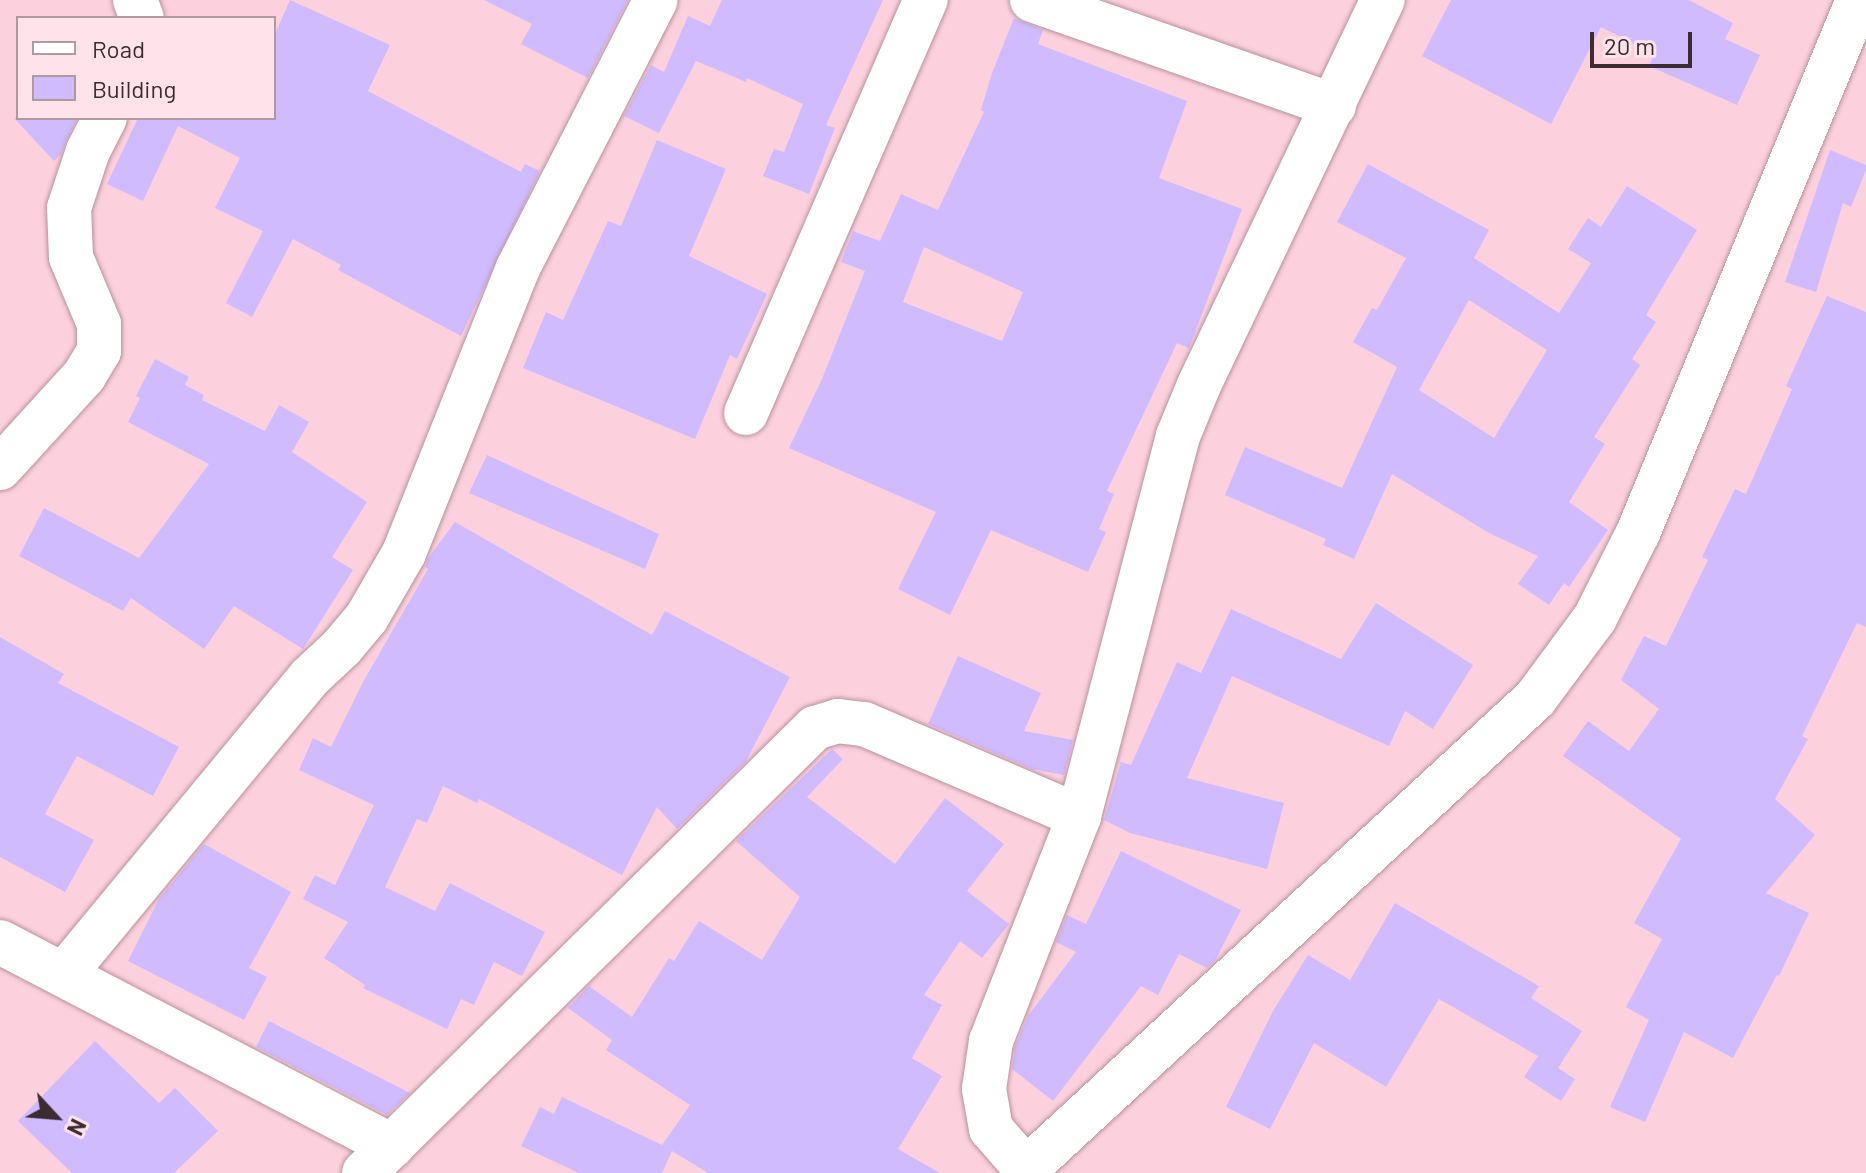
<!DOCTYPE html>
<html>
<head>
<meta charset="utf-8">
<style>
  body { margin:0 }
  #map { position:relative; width:1866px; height:1173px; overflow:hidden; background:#fcd1dd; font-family:Barlow,sans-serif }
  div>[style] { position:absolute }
  .building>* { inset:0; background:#d0bbff }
  .roads { filter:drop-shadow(0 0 2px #b9919d) drop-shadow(0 0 2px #b9919d) }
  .minor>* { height:44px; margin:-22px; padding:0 22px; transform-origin:22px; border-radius:22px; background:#fff }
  span { translate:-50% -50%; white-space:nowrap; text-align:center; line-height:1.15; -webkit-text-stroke:7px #fee3eb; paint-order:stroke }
  .legend { position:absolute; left:16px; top:16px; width:260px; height:104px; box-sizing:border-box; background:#fee3eb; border:2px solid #b099a0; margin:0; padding:10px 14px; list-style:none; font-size:24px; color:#3c2b30 }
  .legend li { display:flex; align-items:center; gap:16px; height:40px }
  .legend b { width:40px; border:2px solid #b099a0 }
  .north { position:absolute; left:16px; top:1077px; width:80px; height:80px; -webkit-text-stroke:6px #fee3eb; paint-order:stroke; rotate:116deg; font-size:22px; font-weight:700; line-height:32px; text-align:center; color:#3c2b30 }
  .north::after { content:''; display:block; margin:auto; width:28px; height:36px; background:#3c2b30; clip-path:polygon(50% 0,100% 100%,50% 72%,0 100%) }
  .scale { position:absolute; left:1590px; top:32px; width:102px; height:36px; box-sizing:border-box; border:4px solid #3c2b30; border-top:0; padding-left:10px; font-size:24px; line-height:28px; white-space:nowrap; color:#3c2b30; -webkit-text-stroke:6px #fee3eb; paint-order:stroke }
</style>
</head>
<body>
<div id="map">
  <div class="building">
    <div style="clip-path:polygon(290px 0,390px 45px,368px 91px,521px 172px,525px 164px,540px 171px,461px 336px,338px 270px,341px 265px,293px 239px,252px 317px,226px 303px,263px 231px,215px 208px,240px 158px,178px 126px,143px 201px,107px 184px,138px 118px,274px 118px,274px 36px)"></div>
    <div style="clip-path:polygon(484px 0,628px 0,588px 78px,521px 44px,532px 24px)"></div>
    <div style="clip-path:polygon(722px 0,883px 0,826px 125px,835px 128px,809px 194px,763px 176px,774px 149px,784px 152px,803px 104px,747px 78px,746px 82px,696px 61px,659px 133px,624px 116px,651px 65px,664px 72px,688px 16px,710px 26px)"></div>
    <div style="clip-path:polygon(1451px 0,1689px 0,1733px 23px,1725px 39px,1760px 55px,1737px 105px,1649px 66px,1654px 54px,1601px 27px,1551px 124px,1422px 56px)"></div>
    <div style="clip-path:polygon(evenodd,1014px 18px,1043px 30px,1038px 44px,1187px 101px,1159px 178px,1242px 209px,1189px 348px,1177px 343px,1107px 491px,1114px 494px,1099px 529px,1106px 532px,1088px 572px,991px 530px,950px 615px,898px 589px,936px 512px,789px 448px,822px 379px,865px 271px,841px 262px,853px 231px,880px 241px,901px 194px,938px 210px,984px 112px,981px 110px,992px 73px,1014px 18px,924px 247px,1023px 292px,1002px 341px,903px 302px,924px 247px)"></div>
    <div style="clip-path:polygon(14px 118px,77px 118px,60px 155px,54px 161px)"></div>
    <div style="clip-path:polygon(657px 140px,726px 169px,689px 256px,767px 294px,737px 359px,730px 355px,695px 439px,523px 368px,546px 312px,563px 320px,608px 221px,621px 226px)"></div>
    <div style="clip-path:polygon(1830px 150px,1866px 165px,1866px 170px,1851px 207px,1843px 203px,1816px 292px,1785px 282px)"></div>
    <div style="clip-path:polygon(evenodd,1368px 164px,1489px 230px,1474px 258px,1559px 313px,1591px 263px,1568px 249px,1588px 218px,1601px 227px,1627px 186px,1697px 230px,1646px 315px,1656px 322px,1632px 359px,1640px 365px,1594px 437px,1605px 444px,1569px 502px,1608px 530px,1569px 587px,1564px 583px,1549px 605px,1518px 584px,1538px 556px,1489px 533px,1392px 474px,1354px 559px,1323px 545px,1326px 539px,1225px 495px,1245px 447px,1342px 488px,1397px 367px,1353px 342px,1372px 308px,1377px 310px,1406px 258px,1337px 222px,1368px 164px,1469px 300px,1547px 350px,1494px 438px,1419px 390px,1469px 300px)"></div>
    <div style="clip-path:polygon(1827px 296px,1866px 312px,1866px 627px,1857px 623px,1802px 736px,1808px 739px,1775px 799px,1815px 835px,1766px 893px,1809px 913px,1779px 976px,1777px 975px,1733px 1058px,1684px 1032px,1645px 1122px,1610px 1107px,1649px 1020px,1626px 1007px,1662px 939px,1634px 923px,1681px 839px,1563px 756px,1588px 721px,1629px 751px,1659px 709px,1621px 680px,1644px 636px,1666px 646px,1708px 560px,1702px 557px,1735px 489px,1746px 494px,1792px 389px,1786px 386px)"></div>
    <div style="clip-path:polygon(155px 359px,189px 377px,185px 385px,204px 395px,202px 400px,265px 431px,279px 405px,309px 422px,292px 452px,367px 502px,332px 557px,353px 570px,303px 649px,234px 606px,204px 649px,131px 598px,123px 611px,19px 556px,44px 508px,139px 558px,209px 464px,128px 422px,140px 398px,136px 396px)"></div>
    <div style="clip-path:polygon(487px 455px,659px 534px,645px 569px,469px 493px)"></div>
    <div style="clip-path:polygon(455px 522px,652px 635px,665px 611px,790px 677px,746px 761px,677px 829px,657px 807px,622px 875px,479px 799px,477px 803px,443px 786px,427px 823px,417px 819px,385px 887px,435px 911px,450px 883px,545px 932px,522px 976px,494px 962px,474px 1005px,461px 999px,447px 1029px,363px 988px,365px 985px,324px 958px,348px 922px,303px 899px,315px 875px,335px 885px,374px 805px,299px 770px,313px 738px,331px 747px,363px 682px,428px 569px,425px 567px,429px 557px)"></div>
    <div style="clip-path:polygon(1376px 603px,1473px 665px,1433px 729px,1405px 711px,1389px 746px,1232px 676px,1187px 778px,1284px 803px,1267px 869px,1130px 833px,1104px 820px,1121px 762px,1131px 765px,1177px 662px,1201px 673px,1231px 609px,1341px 659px)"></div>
    <div style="clip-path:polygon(0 637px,64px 674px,58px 683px,179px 747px,153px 796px,77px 756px,45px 814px,94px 840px,65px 892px,0 857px)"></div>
    <div style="clip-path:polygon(958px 656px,1041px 693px,1024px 731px,1073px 740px,1064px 775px,1032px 769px,928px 724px)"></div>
    <div style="clip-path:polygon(832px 749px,843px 759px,807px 797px,895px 864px,945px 798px,1004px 844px,967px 891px,1009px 924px,982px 958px,960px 941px,924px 995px,942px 1005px,912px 1058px,942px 1076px,898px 1149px,940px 1173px,708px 1173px,672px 1151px,662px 1173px,579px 1173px,521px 1146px,540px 1107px,554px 1114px,562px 1097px,662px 1145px,690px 1105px,606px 1050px,612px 1040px,568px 1008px,589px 986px,632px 1017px,669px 958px,674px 961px,699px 921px,762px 960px,800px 897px,736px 841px)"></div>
    <div style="clip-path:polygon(204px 844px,291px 892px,249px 968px,267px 977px,244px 1020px,128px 961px,159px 899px)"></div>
    <div style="clip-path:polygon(1121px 851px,1241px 910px,1216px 959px,1207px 968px,1179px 954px,1158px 995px,1141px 986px,1053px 1101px,1012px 1069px,1015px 1047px,1028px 1016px,1076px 952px,1056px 942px,1067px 915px,1086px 924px)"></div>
    <div style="clip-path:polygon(1395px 903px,1539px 986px,1531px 998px,1582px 1031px,1558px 1068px,1575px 1079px,1561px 1101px,1524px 1077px,1538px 1056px,1439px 999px,1386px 1087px,1314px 1043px,1270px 1129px,1226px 1107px,1273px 1011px,1308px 955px,1350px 980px)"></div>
    <div style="clip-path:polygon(269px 1021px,410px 1093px,387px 1115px,256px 1047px)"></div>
    <div style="clip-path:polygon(95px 1041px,159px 1103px,175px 1088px,218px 1131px,174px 1173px,72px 1173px,18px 1121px)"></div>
  </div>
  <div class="roads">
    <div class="minor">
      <div style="left:135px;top:0;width:19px;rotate:69deg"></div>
      <div style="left:1032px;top:0;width:320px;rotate:19.3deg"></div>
      <div style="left:746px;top:413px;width:451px;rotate:-66.5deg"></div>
      <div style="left:0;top:468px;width:125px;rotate:-47.6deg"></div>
      <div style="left:84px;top:376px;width:29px;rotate:-59deg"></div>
      <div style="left:99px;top:351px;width:27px;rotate:-90deg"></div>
      <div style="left:99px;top:324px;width:73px;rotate:-112.7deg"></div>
      <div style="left:71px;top:257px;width:49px;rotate:-92.3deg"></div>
      <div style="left:69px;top:208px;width:60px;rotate:-71.6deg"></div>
      <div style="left:88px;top:151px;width:37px;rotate:-63deg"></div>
      <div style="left:0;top:942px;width:442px;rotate:27.5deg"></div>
      <div style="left:65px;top:973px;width:383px;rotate:-50.4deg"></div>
      <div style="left:309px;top:678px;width:45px;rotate:-43.2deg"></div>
      <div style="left:342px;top:647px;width:39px;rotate:-50deg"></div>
      <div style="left:367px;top:617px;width:74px;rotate:-60deg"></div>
      <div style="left:404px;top:553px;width:307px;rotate:-68.2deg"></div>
      <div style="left:518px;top:268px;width:301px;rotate:-62.8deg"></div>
      <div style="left:1026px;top:1169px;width:53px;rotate:-131.2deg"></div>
      <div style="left:991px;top:1129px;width:41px;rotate:-99.9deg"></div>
      <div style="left:984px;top:1089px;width:49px;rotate:-81.7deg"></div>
      <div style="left:991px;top:1041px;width:242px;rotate:-68.6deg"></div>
      <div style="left:1079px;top:816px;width:393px;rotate:-75.4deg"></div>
      <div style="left:1178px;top:436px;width:55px;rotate:-67.6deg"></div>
      <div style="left:1199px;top:385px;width:427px;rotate:-64.5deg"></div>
      <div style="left:364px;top:1173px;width:634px;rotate:-44.62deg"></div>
      <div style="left:815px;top:728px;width:24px;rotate:-17deg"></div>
      <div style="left:838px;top:721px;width:26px;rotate:7deg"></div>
      <div style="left:864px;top:724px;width:234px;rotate:23.2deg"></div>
      <div style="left:1022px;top:1173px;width:698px;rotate:-42.74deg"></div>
      <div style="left:1535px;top:699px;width:101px;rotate:-53.5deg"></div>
      <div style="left:1595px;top:618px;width:95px;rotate:-63.2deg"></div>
      <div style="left:1638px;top:533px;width:577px;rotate:-67.57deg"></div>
    </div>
  </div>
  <ul class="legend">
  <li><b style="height:10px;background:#fff"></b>Road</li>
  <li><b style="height:22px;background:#d0bbff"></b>Building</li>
  </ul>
  <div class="north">N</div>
  <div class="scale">20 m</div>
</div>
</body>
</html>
